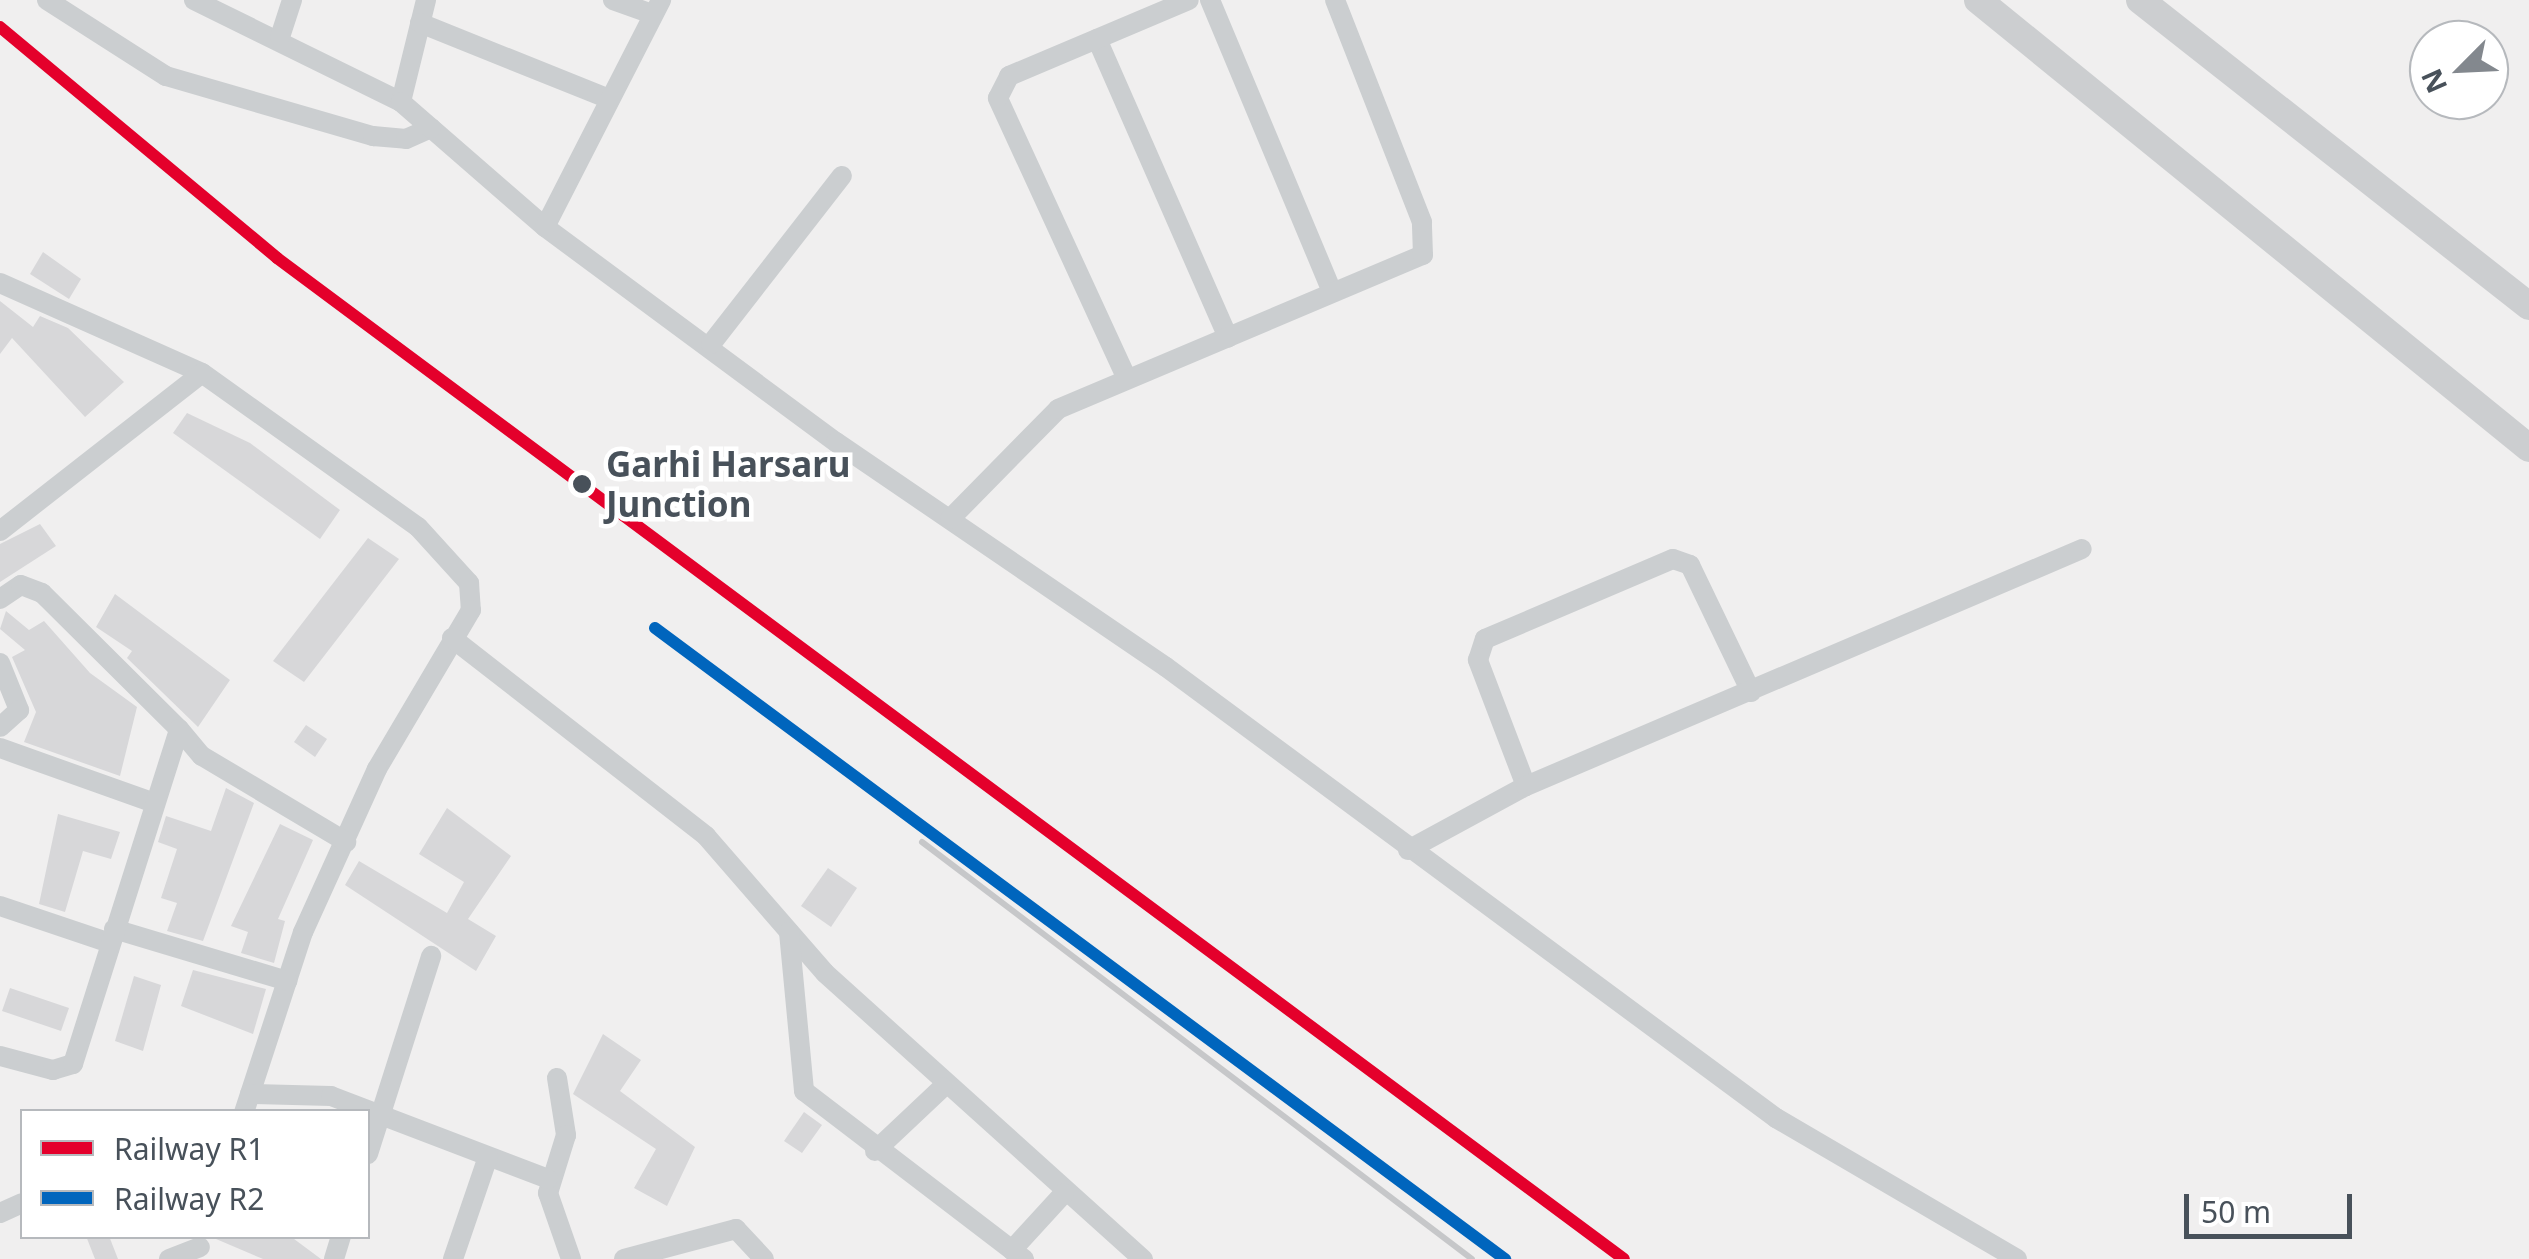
<!DOCTYPE html>
<html>
<head>
<meta charset="utf-8">
<style>
  body { margin:0 }
  #map { position:relative; width:2529px; height:1259px; overflow:hidden; background:#f0efef; font-family:"Noto Sans",sans-serif }
  div>[style] { position:absolute }
  .building>* { inset:0; background:#d7d7d9 }
  .street>* { height:20px; margin:-10px; padding:0 10px; transform-origin:10px; border-radius:10px; background:#cbced0 }
  .secondary>* { height:28px; margin:-14px; padding:0 14px; transform-origin:14px; border-radius:14px; background:#ccced0 }
  .rail>* { height:6px; margin:-3px; padding:0 3px; transform-origin:3px; border-radius:3px; background:#c6c7c9 }
  .rail-1>* { height:12px; margin:-6px; padding:0 6px; transform-origin:6px; border-radius:6px; background:#e4002b }
  .rail-2>* { height:12px; margin:-6px; padding:0 6px; transform-origin:6px; border-radius:6px; background:#0065bd }
  .dots>* { width:28px; height:28px; translate:-50% -50%; box-sizing:border-box; border:5px solid #fff; border-radius:50% }
  span { translate:-50% -50%; white-space:nowrap; text-align:center; line-height:1.15; -webkit-text-stroke:9px #fff; paint-order:stroke }
  .stop-label { font-size:35px; color:#48515a; font-weight:700 }
  .left { translate:0 -50%; text-align:left }
  .legend { position:absolute; left:20px; top:1109px; width:350px; height:130px; box-sizing:border-box; background:#fff; border:2px solid #b6b9bd; margin:0; padding:12px 18px; list-style:none; font-size:30px; color:#48515a }
  .legend li { display:flex; align-items:center; gap:20px; height:50px }
  .legend b { width:50px; border:2px solid #b6b9bd }
  .north { position:absolute; left:2409px; top:20px; width:100px; height:100px; box-sizing:border-box; background:#fff; border:2px solid #b6b9bd; border-radius:50%; rotate:246deg; font-size:28px; font-weight:700; line-height:40px; text-align:center; color:#48515a }
  .north::after { content:''; display:block; margin:auto; width:35px; height:45px; background:#83888e; clip-path:polygon(50% 0,100% 100%,50% 72%,0 100%) }
  .scale { position:absolute; left:2184px; top:1194px; width:168px; height:45px; box-sizing:border-box; border:5px solid #48515a; border-top:0; padding-left:12px; font-size:30px; line-height:35px; white-space:nowrap; color:#48515a; -webkit-text-stroke:8px #fff; paint-order:stroke }
</style>
</head>
<body>
<div id="map">
  <div class="building">
    <div style="clip-path:polygon(43px 252px,81px 279px,69px 299px,30px 274px)"></div>
    <div style="clip-path:polygon(0 301px,33px 327px,40px 316px,68px 328px,124px 382px,85px 417px,12px 338px,0 354px)"></div>
    <div style="clip-path:polygon(187px 413px,250px 443px,340px 510px,320px 539px,173px 433px)"></div>
    <div style="clip-path:polygon(40px 524px,56px 546px,0 582px,0 544px)"></div>
    <div style="clip-path:polygon(368px 538px,399px 559px,304px 682px,273px 661px)"></div>
    <div style="clip-path:polygon(115px 594px,230px 680px,198px 727px,127px 658px,132px 651px,96px 627px)"></div>
    <div style="clip-path:polygon(6px 611px,29px 630px,44px 621px,90px 673px,137px 707px,120px 776px,24px 742px,36px 712px,12px 657px,25px 650px,0 629px)"></div>
    <div style="clip-path:polygon(306px 725px,327px 739px,315px 757px,294px 742px)"></div>
    <div style="clip-path:polygon(226px 788px,254px 803px,203px 941px,167px 931px,177px 903px,161px 898px,177px 849px,158px 842px,166px 816px,211px 831px)"></div>
    <div style="clip-path:polygon(447px 808px,511px 856px,468px 919px,496px 936px,476px 971px,345px 885px,359px 861px,447px 913px,464px 882px,419px 854px)"></div>
    <div style="clip-path:polygon(58px 814px,120px 832px,111px 859px,83px 851px,65px 912px,39px 904px)"></div>
    <div style="clip-path:polygon(280px 824px,313px 840px,278px 919px,285px 921px,274px 963px,241px 953px,248px 932px,231px 926px)"></div>
    <div style="clip-path:polygon(828px 868px,857px 888px,831px 927px,801px 906px)"></div>
    <div style="clip-path:polygon(193px 970px,266px 989px,253px 1034px,181px 1006px)"></div>
    <div style="clip-path:polygon(134px 976px,161px 985px,143px 1051px,115px 1041px)"></div>
    <div style="clip-path:polygon(10px 988px,69px 1008px,61px 1031px,2px 1011px)"></div>
    <div style="clip-path:polygon(603px 1034px,641px 1060px,620px 1091px,695px 1147px,667px 1206px,634px 1188px,656px 1149px,573px 1094px)"></div>
    <div style="clip-path:polygon(804px 1112px,822px 1125px,802px 1153px,784px 1141px)"></div>
    <div style="clip-path:polygon(86px 1236px,109px 1236px,118px 1259px,95px 1259px)"></div>
    <div style="clip-path:polygon(209px 1236px,290px 1236px,321px 1259px,263px 1259px)"></div>
  </div>
  <div class="street">
    <div style="left:47px;top:0;width:141px;rotate:32.6deg"></div>
    <div style="left:166px;top:76px;width:216px;rotate:16.2deg"></div>
    <div style="left:373px;top:136px;width:33px;rotate:5deg"></div>
    <div style="left:406px;top:139px;width:27px;rotate:-24deg"></div>
    <div style="left:431px;top:128px;width:151px;rotate:41deg"></div>
    <div style="left:545px;top:227px;width:362px;rotate:36.5deg"></div>
    <div style="left:836px;top:442px;width:399px;rotate:34.3deg"></div>
    <div style="left:1166px;top:667px;width:759px;rotate:36.48deg"></div>
    <div style="left:1776px;top:1118px;width:279px;rotate:30.3deg"></div>
    <div style="left:194px;top:0;width:231px;rotate:26.2deg"></div>
    <div style="left:426px;top:0;width:105px;rotate:103.8deg"></div>
    <div style="left:401px;top:102px;width:40px;rotate:41deg"></div>
    <div style="left:613px;top:0;width:41px;rotate:19.7deg"></div>
    <div style="left:1210px;top:0;width:316px;rotate:67.3deg"></div>
    <div style="left:420px;top:23px;width:204px;rotate:21.9deg"></div>
    <div style="left:280px;top:37px;width:39px;rotate:-72deg"></div>
    <div style="left:1097px;top:39px;width:326px;rotate:66.3deg"></div>
    <div style="left:545px;top:227px;width:255px;rotate:-62.9deg"></div>
    <div style="left:0;top:283px;width:221px;rotate:24deg"></div>
    <div style="left:202px;top:373px;width:265px;rotate:35.5deg"></div>
    <div style="left:418px;top:527px;width:76px;rotate:47.7deg"></div>
    <div style="left:469px;top:583px;width:27px;rotate:86deg"></div>
    <div style="left:471px;top:610px;width:185px;rotate:120.6deg"></div>
    <div style="left:377px;top:769px;width:179px;rotate:114.4deg"></div>
    <div style="left:303px;top:932px;width:189px;rotate:108.1deg"></div>
    <div style="left:711px;top:344px;width:213px;rotate:-52.1deg"></div>
    <div style="left:1127px;top:379px;width:309px;rotate:-114.7deg"></div>
    <div style="left:998px;top:98px;width:25px;rotate:-63deg"></div>
    <div style="left:1009px;top:76px;width:195px;rotate:-22.9deg"></div>
    <div style="left:950px;top:519px;width:154px;rotate:-45.5deg"></div>
    <div style="left:1058px;top:409px;width:396px;rotate:-22.9deg"></div>
    <div style="left:1423px;top:255px;width:33px;rotate:-92deg"></div>
    <div style="left:1422px;top:222px;width:238px;rotate:-111.4deg"></div>
    <div style="left:0;top:531px;width:256px;rotate:-38deg"></div>
    <div style="left:0;top:599px;width:25px;rotate:-34deg"></div>
    <div style="left:21px;top:585px;width:22px;rotate:21deg"></div>
    <div style="left:42px;top:593px;width:193px;rotate:44.8deg"></div>
    <div style="left:452px;top:638px;width:322px;rotate:37.9deg"></div>
    <div style="left:706px;top:836px;width:181px;rotate:49deg"></div>
    <div style="left:825px;top:973px;width:428px;rotate:42deg"></div>
    <div style="left:0;top:663px;width:51px;rotate:68deg"></div>
    <div style="left:19px;top:710px;width:25px;rotate:138deg"></div>
    <div style="left:0;top:748px;width:161px;rotate:19.6deg"></div>
    <div style="left:1526px;top:786px;width:135px;rotate:-110.9deg"></div>
    <div style="left:1478px;top:660px;width:22px;rotate:-72deg"></div>
    <div style="left:1485px;top:639px;width:204px;rotate:-23.1deg"></div>
    <div style="left:1673px;top:559px;width:18px;rotate:19deg"></div>
    <div style="left:1690px;top:565px;width:141px;rotate:64.3deg"></div>
    <div style="left:1408px;top:850px;width:134px;rotate:-28.5deg"></div>
    <div style="left:1526px;top:786px;width:604px;rotate:-23.09deg"></div>
    <div style="left:0;top:906px;width:116px;rotate:18.6deg"></div>
    <div style="left:114px;top:929px;width:181px;rotate:16.7deg"></div>
    <div style="left:789px;top:932px;width:160px;rotate:84.6deg"></div>
    <div style="left:804px;top:1091px;width:277px;rotate:37.4deg"></div>
    <div style="left:0;top:1056px;width:55px;rotate:14.8deg"></div>
    <div style="left:53px;top:1070px;width:21px;rotate:-17deg"></div>
    <div style="left:73px;top:1064px;width:351px;rotate:-72.4deg"></div>
    <div style="left:179px;top:729px;width:35px;rotate:50deg"></div>
    <div style="left:202px;top:756px;width:168px;rotate:30.8deg"></div>
    <div style="left:557px;top:1078px;width:58px;rotate:81deg"></div>
    <div style="left:566px;top:1135px;width:61px;rotate:107.2deg"></div>
    <div style="left:548px;top:1193px;width:70px;rotate:70.8deg"></div>
    <div style="left:250px;top:1094px;width:81px;rotate:1.4deg"></div>
    <div style="left:331px;top:1096px;width:232px;rotate:20.9deg"></div>
    <div style="left:875px;top:1151px;width:93px;rotate:-43.3deg"></div>
    <div style="left:368px;top:1154px;width:208px;rotate:-72.3deg"></div>
    <div style="left:0;top:1213px;width:24px;rotate:-24deg"></div>
    <div style="left:1012px;top:1250px;width:77px;rotate:-47.6deg"></div>
    <div style="left:169px;top:1259px;width:33px;rotate:-21deg"></div>
    <div style="left:334px;top:1259px;width:24px;rotate:-73deg"></div>
    <div style="left:453px;top:1259px;width:108px;rotate:-71.1deg"></div>
    <div style="left:624px;top:1259px;width:116px;rotate:-15deg"></div>
    <div style="left:736px;top:1229px;width:41px;rotate:47deg"></div>
  </div>
  <div class="secondary">
    <div style="left:1978px;top:0;width:710px;rotate:39.11deg"></div>
    <div style="left:2140px;top:0;width:495px;rotate:38.2deg"></div>
  </div>
  <div class="rail">
    <div style="left:655px;top:628px;width:1059px;rotate:36.59deg"></div>
    <div style="left:922px;top:842px;width:690px;rotate:37.17deg"></div>
  </div>
  <div class="rail-1">
    <div style="left:0;top:27px;width:361px;rotate:39.8deg"></div>
    <div style="left:277px;top:258px;width:1678px;rotate:36.62deg"></div>
  </div>
  <div class="rail-2">
    <div style="left:655px;top:628px;width:1059px;rotate:36.59deg"></div>
  </div>
  <div class="dots">
    <div style="left:582px;top:484px;background:#48515a"></div>
  </div>
  <div class="stop-label">
    <span class="left" style="left:606px;top:484px">Garhi Harsaru<br>Junction</span>
  </div>
  <ul class="legend">
  <li><b style="height:12px;background:#e4002b"></b>Railway R1</li>
  <li><b style="height:12px;background:#0065bd"></b>Railway R2</li>
  </ul>
  <div class="north">N</div>
  <div class="scale">50 m</div>
</div>
</body>
</html>
